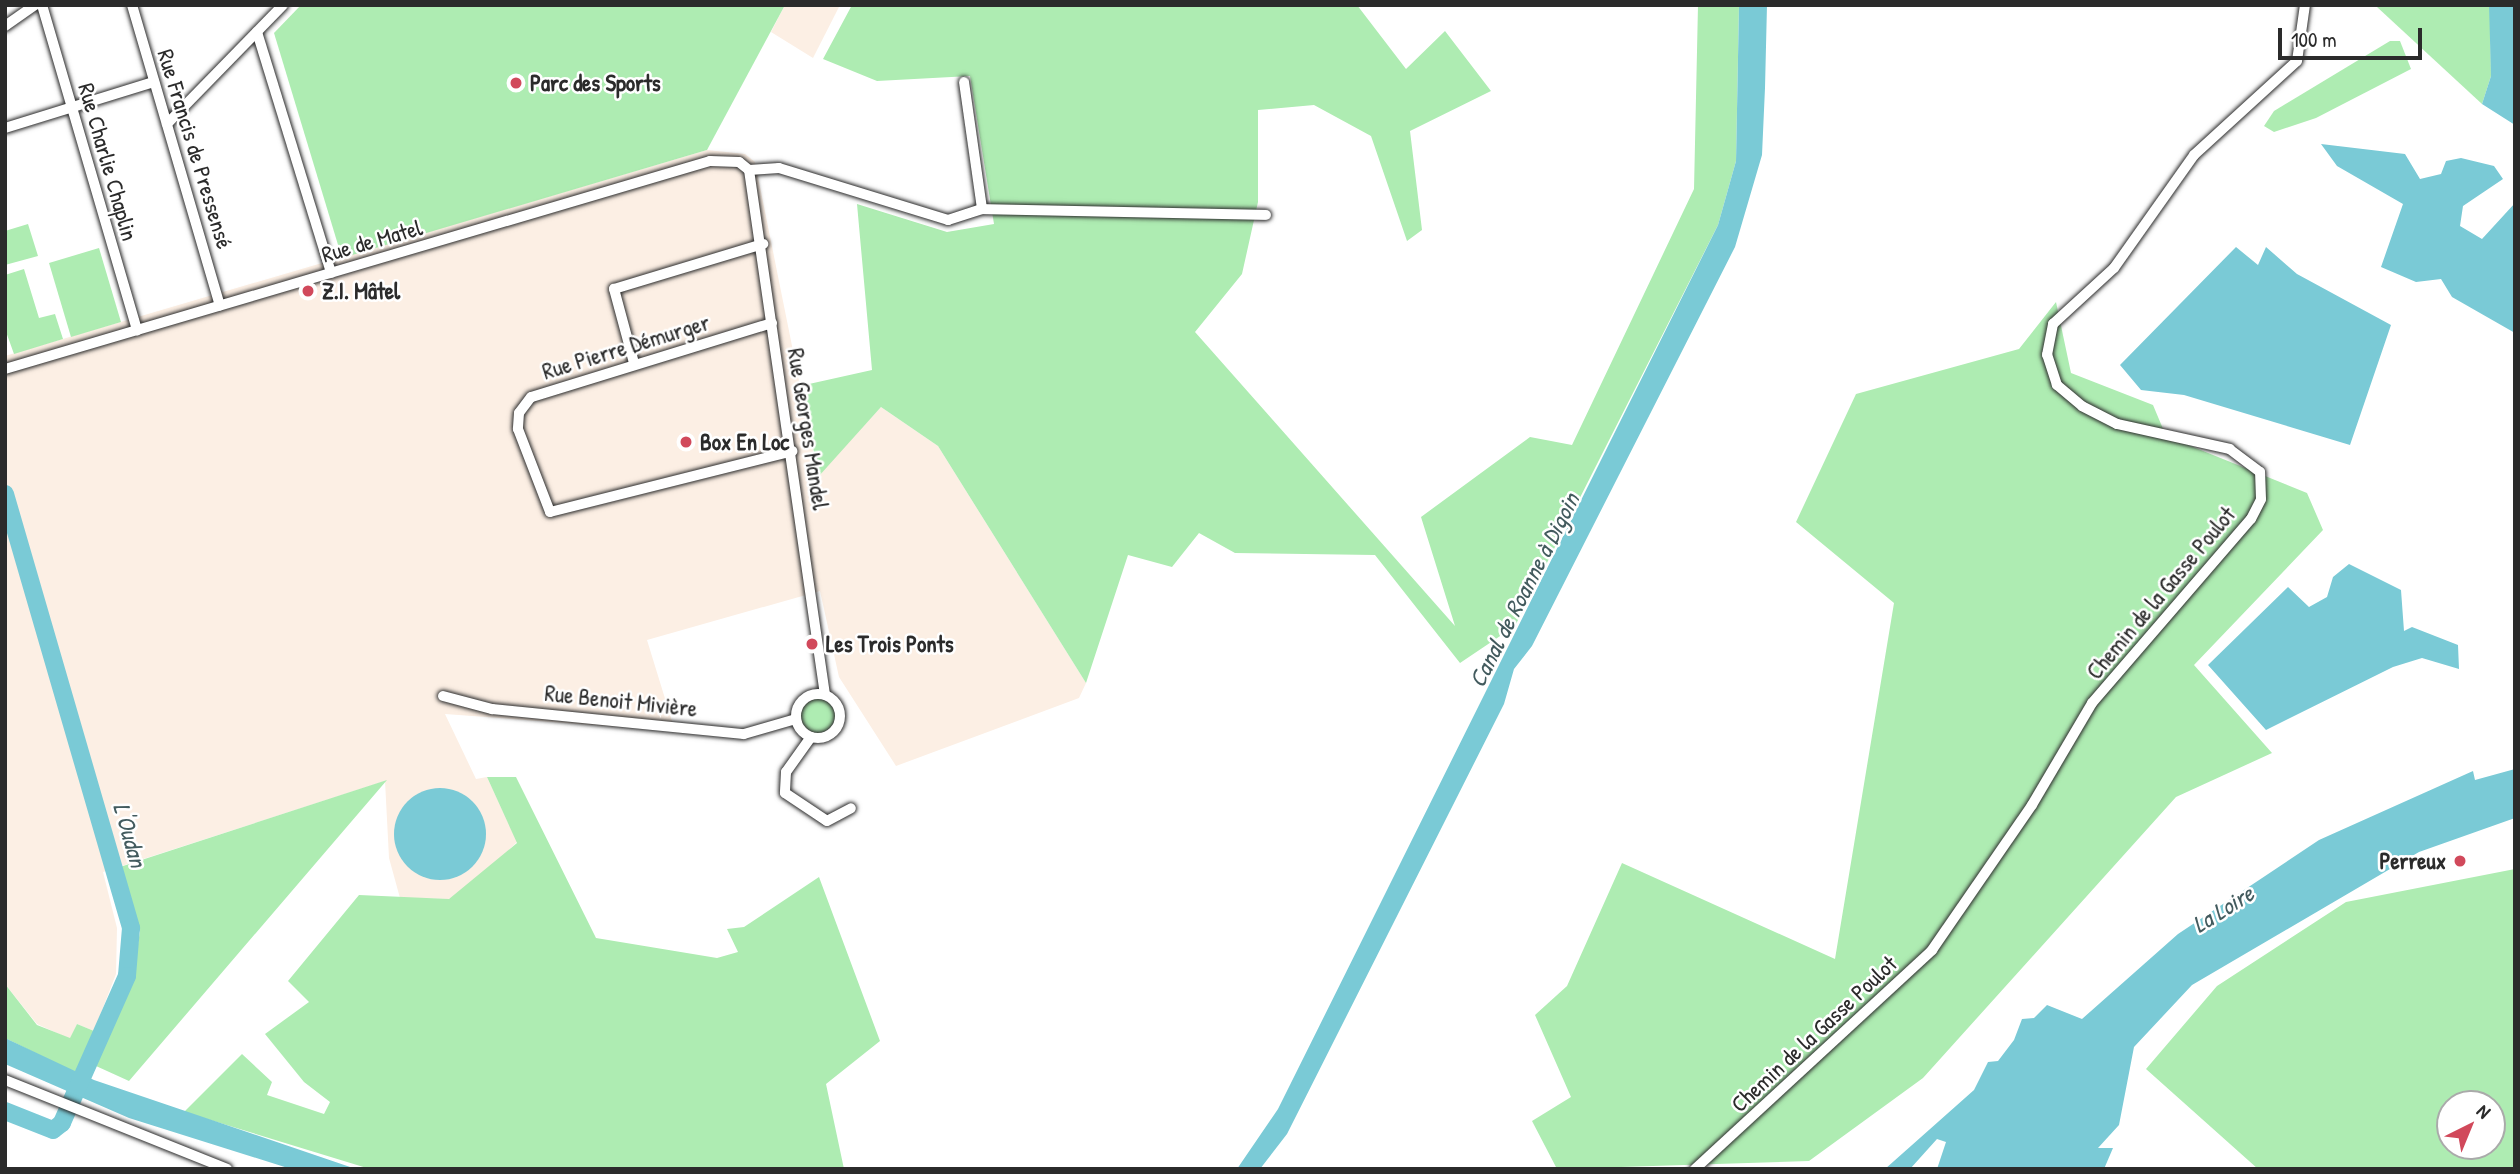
<!DOCTYPE html>
<html>
<head>
<meta charset="utf-8">
<style>
  body { margin:0 }
  #map { position:relative; width:2520px; height:1174px; overflow:hidden; background:#fff; font-family:"Patrick Hand",sans-serif }
  div>[style] { position:absolute }
  .built>* { inset:0; background:#fcefe4 }
  .green>* { inset:0; background:#aeecb2 }
  .round { border-radius:50% }
  .water>* { inset:0; background:#7acad6 }
  .river>* { height:18px; margin:-9px; padding:0 9px; transform-origin:9px; border-radius:9px; background:#7acad6 }
  .roads { filter:drop-shadow(0 0 2px #2b2b2b) drop-shadow(0 0 2px #2b2b2b) }
  .street>* { height:10px; margin:-5px; padding:0 5px; transform-origin:5px; border-radius:5px; background:#fff }
  .street>.ring { margin:-5px; padding:0; box-sizing:content-box; background:none; border:10px solid #fff; border-radius:50% }
  .dots>* { width:19px; height:19px; translate:-50% -50%; box-sizing:border-box; border:4px solid #fff; border-radius:50% }
  span { translate:-50% -50%; white-space:nowrap; text-align:center; line-height:1.15; -webkit-text-stroke:5px #fff; paint-order:stroke }
  .poi-label { font-size:23px; color:#2b2b2b; font-weight:700 }
  .left { translate:0 -50%; text-align:left }
  .right { translate:-100% -50%; text-align:right }
  .street-label { font-size:23px; color:#2b2b2b }
  .water-label { font-size:24px; color:#435b5e; font-style:italic }
  .frame { position:absolute; inset:0; border:7px solid #2b2b2b; pointer-events:none }
  .north { position:absolute; left:2436px; top:1090px; width:70px; height:70px; box-sizing:border-box; background:#fff; border:2px solid #aaa; border-radius:50%; rotate:43deg; font-size:19px; font-weight:700; line-height:28px; text-align:center; color:#2b2b2b }
  .north::after { content:''; display:block; margin:auto; width:24px; height:32px; background:#d1495b; clip-path:polygon(50% 0,100% 100%,50% 72%,0 100%) }
  .scale { position:absolute; left:2278px; top:28px; width:144px; height:32px; box-sizing:border-box; border:4px solid #2b2b2b; border-top:0; padding-left:9px; font-size:21px; line-height:24px; white-space:nowrap; color:#2b2b2b; -webkit-text-stroke:5px #fff; paint-order:stroke }
</style>
</head>
<body>
<div id="map">
  <div class="built">
    <div style="clip-path:polygon(785px 5px,840px 5px,813px 58px,771px 32px)"></div>
    <div style="clip-path:polygon(707px 150px,745px 154px,755px 162px,818px 475px,881px 407px,938px 446px,1086px 683px,1079px 698px,896px 766px,839px 677px,820px 591px,647px 640px,675px 731px,445px 714px,476px 779px,487px 777px,517px 842px,472px 886px,449px 899px,400px 898px,389px 858px,385px 781px,103px 872px,117px 928px,116px 974px,94px 1031px,77px 1024px,70px 1039px,37px 1024px,5px 984px,5px 356px)"></div>
  </div>
  <div class="green">
    <div style="clip-path:polygon(301px 5px,785px 5px,707px 150px,342px 258px,274px 33px)"></div>
    <div style="clip-path:polygon(852px 5px,1357px 5px,1406px 69px,1445px 31px,1491px 91px,1410px 131px,1422px 230px,1407px 241px,1371px 136px,1314px 105px,1258px 110px,1258px 202px,1242px 274px,1195px 332px,1455px 626px,1421px 517px,1530px 437px,1572px 445px,1694px 189px,1698px 5px,1739px 5px,1736px 161px,1718px 225px,1515px 626px,1460px 663px,1375px 555px,1235px 553px,1199px 533px,1172px 567px,1128px 555px,1086px 683px,938px 446px,881px 407px,819px 476px,800px 386px,872px 370px,857px 204px,947px 232px,994px 224px,970px 76px,877px 81px,823px 59px)"></div>
    <div style="clip-path:polygon(2490px 5px,2491px 76px,2482px 104px,2377px 7px)"></div>
    <div style="clip-path:polygon(2390px 41px,2400px 41px,2411px 69px,2316px 118px,2274px 132px,2264px 126px,2274px 111px)"></div>
    <div style="clip-path:polygon(28px 224px,38px 256px,5px 265px,5px 231px)"></div>
    <div style="clip-path:polygon(99px 248px,121px 322px,71px 337px,49px 263px)"></div>
    <div style="clip-path:polygon(24px 269px,39px 318px,55px 314px,63px 339px,14px 354px,5px 329px,5px 275px)"></div>
    <div style="clip-path:polygon(2056px 302px,2071px 373px,2153px 405px,2166px 436px,2307px 493px,2323px 530px,2194px 665px,2272px 753px,2176px 797px,1923px 1078px,1809px 1161px,1557px 1169px,1532px 1121px,1571px 1097px,1535px 1015px,1567px 986px,1622px 863px,1835px 959px,1894px 603px,1796px 522px,1856px 394px,2019px 349px)"></div>
    <div class="round" style="left:801px;top:699px;width:34px;height:34px"></div>
    <div style="clip-path:polygon(487px 777px,516px 777px,596px 938px,717px 958px,738px 952px,727px 929px,744px 927px,819px 877px,880px 1041px,826px 1084px,844px 1169px,370px 1169px,184px 1112px,242px 1054px,272px 1082px,267px 1095px,324px 1114px,330px 1102px,304px 1082px,265px 1034px,309px 1002px,288px 981px,359px 895px,449px 899px,517px 843px)"></div>
    <div style="clip-path:polygon(387px 780px,129px 1081px,96px 1066px,133px 977px,140px 931px,120px 867px)"></div>
    <div style="clip-path:polygon(evenodd,2515px 869px,2515px 1169px,2258px 1169px,2146px 1069px,2217px 986px,2346px 902px,2515px 869px,2450px 1104px,2492px 1104px,2492px 1146px,2450px 1146px,2450px 1104px)"></div>
    <div style="clip-path:polygon(5px 984px,37px 1025px,70px 1038px,77px 1024px,94px 1031px,78px 1074px,5px 1038px)"></div>
  </div>
  <div class="water">
    <div style="clip-path:polygon(1739px 5px,1767px 5px,1765px 88px,1762px 155px,1735px 247px,1532px 646px,1514px 669px,1504px 704px,1287px 1134px,1260px 1169px,1237px 1169px,1278px 1109px,1718px 225px,1736px 161px)"></div>
    <div style="clip-path:polygon(2489px 5px,2515px 5px,2515px 125px,2482px 104px,2491px 76px)"></div>
    <div style="clip-path:polygon(2321px 144px,2405px 154px,2420px 179px,2441px 174px,2446px 161px,2461px 158px,2494px 166px,2503px 179px,2463px 206px,2460px 226px,2482px 239px,2515px 203px,2515px 333px,2452px 297px,2441px 279px,2416px 282px,2381px 267px,2403px 204px,2337px 166px)"></div>
    <div style="clip-path:polygon(2236px 247px,2258px 265px,2266px 247px,2297px 274px,2391px 325px,2350px 445px,2184px 395px,2141px 390px,2120px 365px)"></div>
    <div style="clip-path:polygon(2349px 564px,2401px 590px,2404px 631px,2412px 627px,2458px 645px,2459px 669px,2422px 658px,2393px 667px,2266px 730px,2208px 665px,2288px 587px,2309px 607px,2327px 597px,2333px 577px)"></div>
    <div style="clip-path:polygon(2515px 769px,2515px 818px,2419px 852px,2192px 985px,2134px 1047px,2119px 1125px,2098px 1148px,2113px 1148px,2104px 1169px,1937px 1169px,1946px 1142px,1937px 1139px,1910px 1169px,1885px 1169px,1974px 1090px,1988px 1062px,1998px 1061px,2014px 1040px,2022px 1019px,2034px 1018px,2047px 1005px,2082px 1019px,2178px 934px,2319px 840px,2473px 771px,2475px 780px)"></div>
    <div class="round" style="left:394px;top:788px;width:92px;height:92px"></div>
    <div style="clip-path:polygon(5px 1038px,94px 1080px,356px 1169px,291px 1169px,129px 1118px,5px 1064px)"></div>
  </div>
  <div class="river">
    <div style="left:5px;top:494px;width:452px;rotate:73.8deg"></div>
    <div style="left:131px;top:928px;width:48px;rotate:94.8deg"></div>
    <div style="left:127px;top:976px;width:161px;rotate:113.9deg"></div>
    <div style="left:62px;top:1123px;width:11px;rotate:142deg"></div>
    <div style="left:53px;top:1130px;width:52px;rotate:-158.4deg"></div>
  </div>
  <div class="roads">
    <div class="street">
      <div style="left:42px;top:5px;width:339px;rotate:73.7deg"></div>
      <div style="left:132px;top:5px;width:313px;rotate:73.7deg"></div>
      <div style="left:5px;top:26px;width:37px;rotate:-35deg"></div>
      <div style="left:257px;top:32px;width:252px;rotate:72.9deg"></div>
      <div style="left:964px;top:82px;width:128px;rotate:81.9deg"></div>
      <div style="left:167px;top:124px;width:166px;rotate:-45.7deg"></div>
      <div style="left:5px;top:128px;width:156px;rotate:-17.2deg"></div>
      <div style="left:749px;top:170px;width:530px;rotate:81.76deg"></div>
      <div style="left:749px;top:170px;width:30px;rotate:-4deg"></div>
      <div style="left:779px;top:168px;width:177px;rotate:17.1deg"></div>
      <div style="left:948px;top:220px;width:36px;rotate:-18deg"></div>
      <div style="left:982px;top:209px;width:284px;rotate:1.2deg"></div>
      <div style="left:772px;top:323px;width:252px;rotate:162.9deg"></div>
      <div style="left:531px;top:397px;width:20px;rotate:127deg"></div>
      <div style="left:519px;top:413px;width:16px;rotate:94deg"></div>
      <div style="left:518px;top:429px;width:89px;rotate:68.9deg"></div>
      <div style="left:550px;top:512px;width:250px;rotate:-14.1deg"></div>
      <div style="left:634px;top:363px;width:77px;rotate:-105.1deg"></div>
      <div style="left:614px;top:289px;width:156px;rotate:-16.8deg"></div>
      <div style="left:5px;top:369px;width:735px;rotate:-16.44deg"></div>
      <div style="left:710px;top:161px;width:29px;rotate:2deg"></div>
      <div style="left:739px;top:162px;width:13px;rotate:39deg"></div>
      <div class="ring" style="left:796px;top:694px;width:34px;height:34px"></div>
      <div style="left:443px;top:696px;width:51px;rotate:14.9deg"></div>
      <div style="left:492px;top:709px;width:253px;rotate:5.7deg"></div>
      <div style="left:744px;top:734px;width:54px;rotate:-16.1deg"></div>
      <div style="left:811px;top:737px;width:43px;rotate:125.5deg"></div>
      <div style="left:786px;top:772px;width:21px;rotate:93deg"></div>
      <div style="left:785px;top:793px;width:50px;rotate:33.7deg"></div>
      <div style="left:827px;top:821px;width:27px;rotate:-28deg"></div>
      <div style="left:5px;top:1080px;width:239px;rotate:21.8deg"></div>
      <div style="left:1695px;top:1169px;width:323px;rotate:-42.7deg"></div>
      <div style="left:1932px;top:950px;width:176px;rotate:-55.4deg"></div>
      <div style="left:2032px;top:805px;width:118px;rotate:-59.5deg"></div>
      <div style="left:2092px;top:703px;width:243px;rotate:-49.2deg"></div>
      <div style="left:2251px;top:519px;width:22px;rotate:-63deg"></div>
      <div style="left:2261px;top:499px;width:27px;rotate:-92deg"></div>
      <div style="left:2260px;top:472px;width:38px;rotate:-143deg"></div>
      <div style="left:2230px;top:449px;width:116px;rotate:-167.5deg"></div>
      <div style="left:2117px;top:424px;width:39px;rotate:-153deg"></div>
      <div style="left:2082px;top:406px;width:33px;rotate:-140deg"></div>
      <div style="left:2057px;top:385px;width:32px;rotate:-108deg"></div>
      <div style="left:2047px;top:355px;width:32px;rotate:-79deg"></div>
      <div style="left:2053px;top:324px;width:83px;rotate:-42.6deg"></div>
      <div style="left:2114px;top:268px;width:138px;rotate:-54.7deg"></div>
      <div style="left:2194px;top:155px;width:139px;rotate:-42.4deg"></div>
      <div style="left:2297px;top:61px;width:57px;rotate:-81.9deg"></div>
    </div>
  </div>
  <div class="dots">
    <div style="left:516px;top:83px;background:#d1495b"></div>
    <div style="left:308px;top:291px;background:#d1495b"></div>
    <div style="left:686px;top:442px;background:#d1495b"></div>
    <div style="left:812px;top:644px;background:#d1495b"></div>
    <div style="left:2460px;top:861px;background:#d1495b"></div>
  </div>
  <div class="poi-label">
    <span class="left" style="left:530px;top:83px">Parc des Sports</span>
    <span class="left" style="left:322px;top:291px">Z.I. Mâtel</span>
    <span class="left" style="left:700px;top:442px">Box En Loc</span>
    <span class="left" style="left:826px;top:644px">Les Trois Ponts</span>
    <span class="right" style="left:2446px;top:861px">Perreux</span>
  </div>
  <div class="street-label">
    <span style="left:195px;top:149px;rotate:73deg">Rue Francis de Pressensé</span>
    <span style="left:108px;top:162px;rotate:74deg">Rue Charlie Chaplin</span>
    <span style="left:372px;top:241px;rotate:-16deg">Rue de Matel</span>
    <span style="left:626px;top:347px;rotate:-17deg">Rue Pierre Démurger</span>
    <span style="left:808px;top:429px;rotate:81deg">Rue Georges Mandel</span>
    <span style="left:2161px;top:593px;rotate:-50deg">Chemin de la Gasse Poulot</span>
    <span style="left:621px;top:701px;rotate:6deg">Rue Benoit Mivière</span>
    <span style="left:1814px;top:1034px;rotate:-43deg">Chemin de la Gasse Poulot</span>
  </div>
  <div class="water-label">
    <span style="left:1524px;top:590px;rotate:-63deg">Canal de Roanne à Digoin</span>
    <span style="left:130px;top:835px;rotate:74deg">L'Oudan</span>
    <span style="left:2223px;top:909px;rotate:-32deg">La Loire</span>
  </div>
  <div class="frame"></div>
  <div class="north">N</div>
  <div class="scale">100 m</div>
</div>
</body>
</html>
